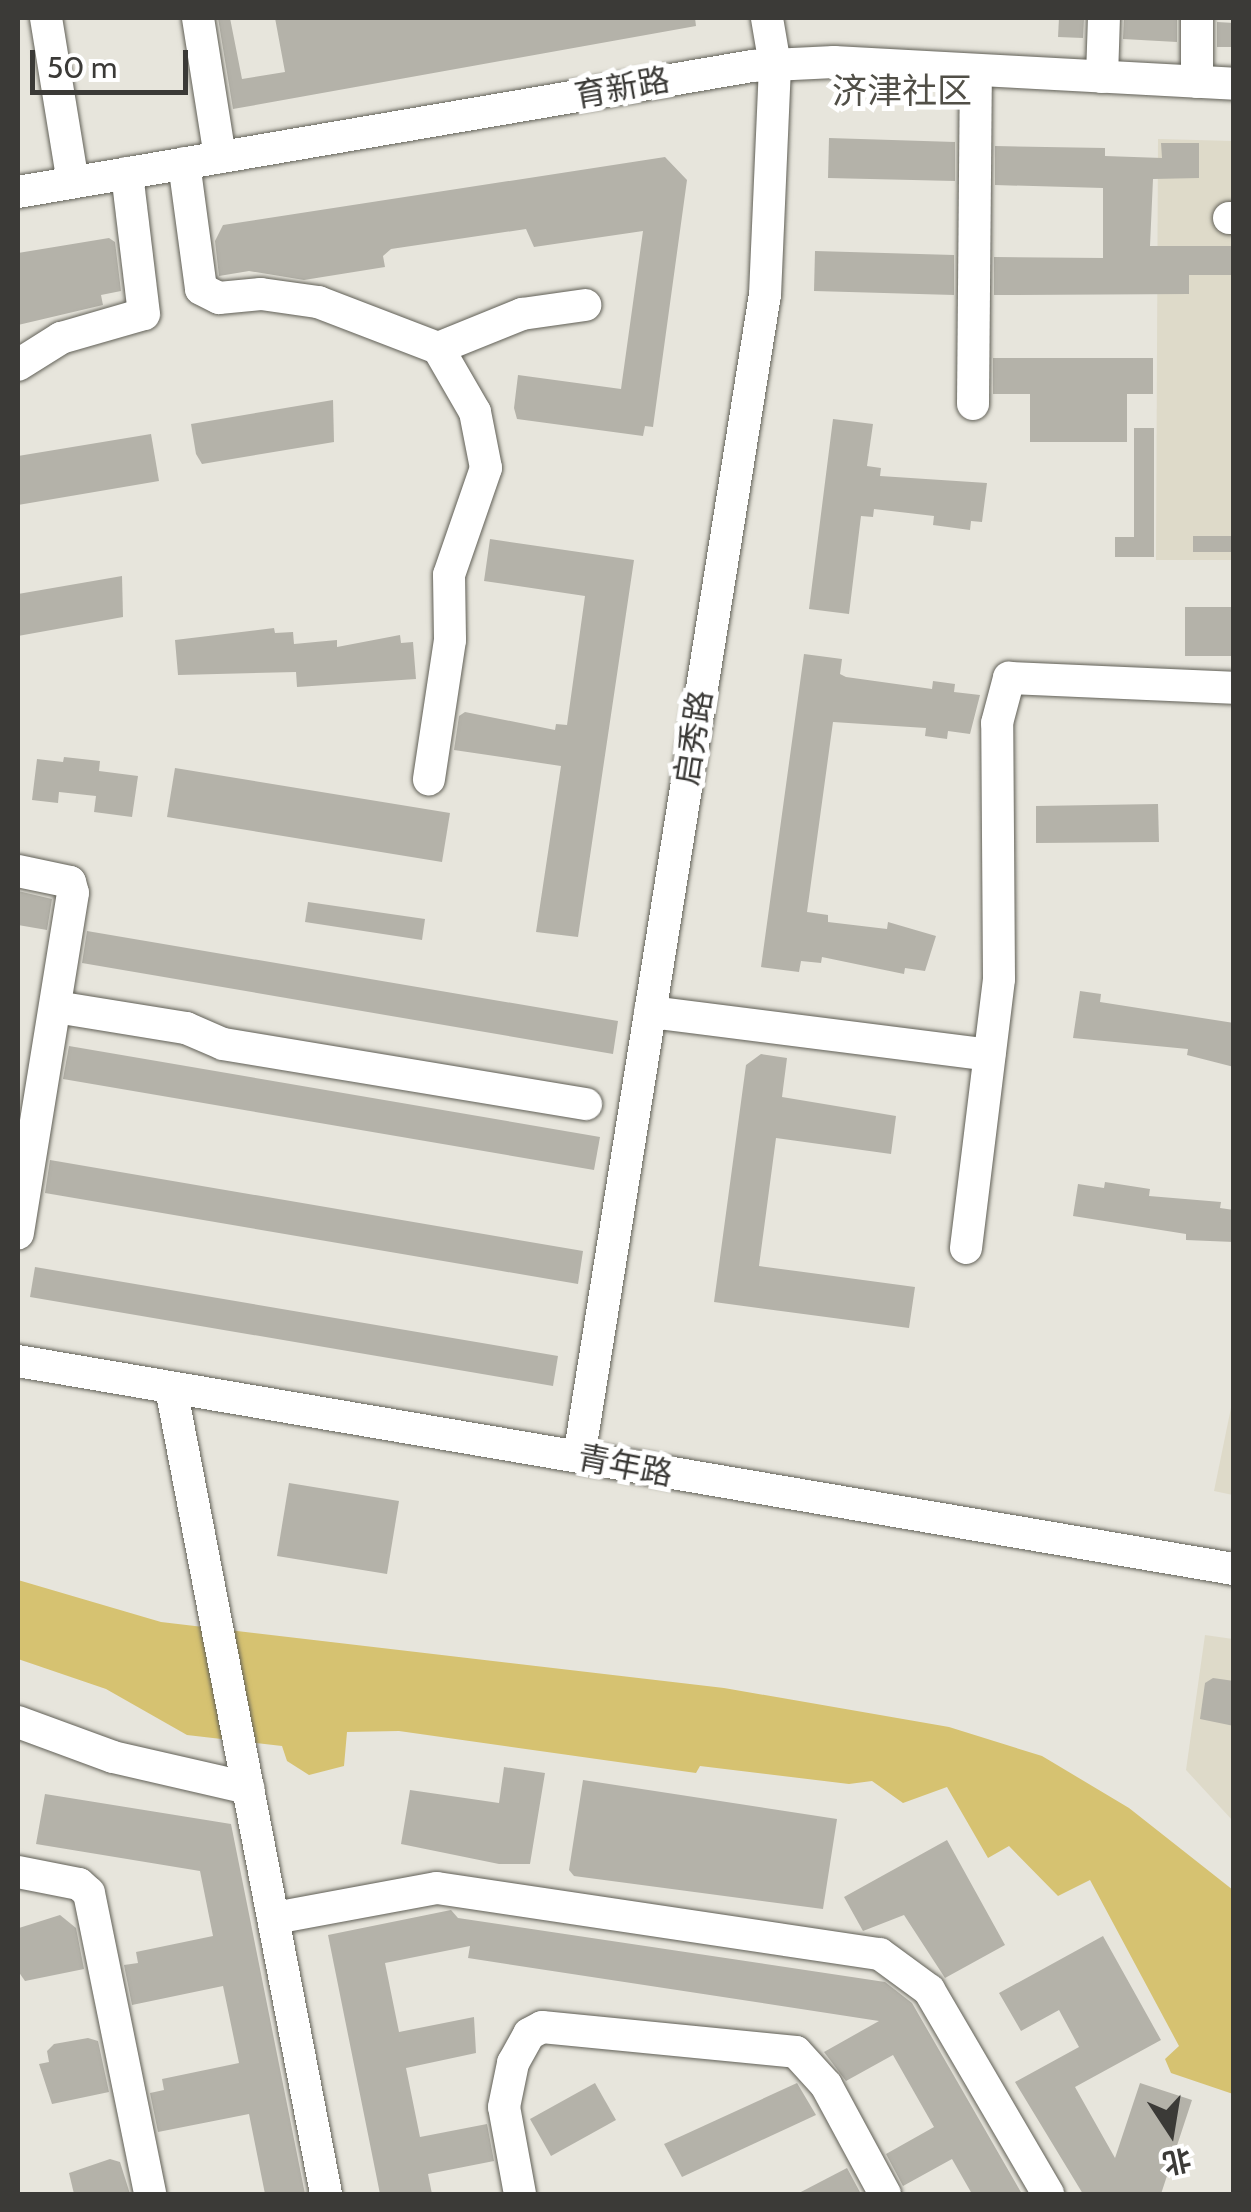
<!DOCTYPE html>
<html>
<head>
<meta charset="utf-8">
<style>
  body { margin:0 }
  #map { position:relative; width:1251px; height:2212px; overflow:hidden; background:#e7e5dc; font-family:Cabin,"Noto Sans SC",sans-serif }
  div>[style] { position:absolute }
  .built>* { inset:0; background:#dedac9 }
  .water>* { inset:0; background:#d6c271 }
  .building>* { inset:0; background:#b4b2a9 }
  .roads { filter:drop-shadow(0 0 2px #616057) drop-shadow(0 0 2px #616057) }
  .minor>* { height:32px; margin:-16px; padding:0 16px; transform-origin:16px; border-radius:16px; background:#fff }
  span { translate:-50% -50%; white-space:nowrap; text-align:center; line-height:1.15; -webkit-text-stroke:10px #fff; paint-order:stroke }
  .street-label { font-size:32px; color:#3b3a37 }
  .neighbourhood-label { font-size:35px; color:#514f47 }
  .frame { position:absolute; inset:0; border:20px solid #3b3a37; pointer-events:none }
  .north { position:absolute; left:1121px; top:2082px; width:100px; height:100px; -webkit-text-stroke:8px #fff; paint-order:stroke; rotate:168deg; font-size:28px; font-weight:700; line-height:40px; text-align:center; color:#3b3a37 }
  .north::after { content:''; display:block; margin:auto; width:35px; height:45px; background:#3b3a37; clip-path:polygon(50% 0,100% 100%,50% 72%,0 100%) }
  .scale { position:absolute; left:30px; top:50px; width:158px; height:45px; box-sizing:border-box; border:5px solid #3b3a37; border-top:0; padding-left:12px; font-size:30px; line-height:35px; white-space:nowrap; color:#3b3a37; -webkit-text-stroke:8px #fff; paint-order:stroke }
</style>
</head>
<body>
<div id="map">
  <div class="built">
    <div style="clip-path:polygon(1158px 139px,1233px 141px,1233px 560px,1156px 560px)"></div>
    <div style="clip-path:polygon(1233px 1398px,1234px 1495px,1233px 1495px,1214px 1491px)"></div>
    <div style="clip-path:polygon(1205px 1635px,1233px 1639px,1233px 1821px,1186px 1770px)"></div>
  </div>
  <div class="water">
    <div style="clip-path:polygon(18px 1580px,161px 1622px,724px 1688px,949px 1727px,1042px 1756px,1129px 1808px,1233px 1890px,1233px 2094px,1171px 2073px,1165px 2059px,1179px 2046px,1090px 1880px,1058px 1896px,1009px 1846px,988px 1858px,947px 1787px,903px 1803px,872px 1781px,849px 1784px,700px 1766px,696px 1773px,399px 1731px,347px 1732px,344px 1766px,309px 1775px,287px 1761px,282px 1746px,187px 1735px,106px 1689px,18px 1659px)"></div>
  </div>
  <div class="building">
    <div style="clip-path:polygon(218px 18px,230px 18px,242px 79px,285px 72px,275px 18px,695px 18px,696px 26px,233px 109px)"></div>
    <div style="clip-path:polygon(1059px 18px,1084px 18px,1083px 38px,1058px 37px)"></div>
    <div style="clip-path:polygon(1124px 18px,1177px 18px,1177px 42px,1123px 39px)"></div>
    <div style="clip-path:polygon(1217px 22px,1234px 23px,1234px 47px,1217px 47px)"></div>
    <div style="clip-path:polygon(829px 138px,955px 142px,955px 181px,828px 178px)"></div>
    <div style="clip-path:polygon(1161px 143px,1199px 143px,1199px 178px,1153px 179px,1150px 246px,1234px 246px,1234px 275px,1189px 275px,1189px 294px,994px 295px,994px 257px,1103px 258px,1103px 188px,995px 185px,995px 146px,1105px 148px,1105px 156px,1162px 158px)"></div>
    <div style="clip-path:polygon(665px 157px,687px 180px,653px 427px,645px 426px,643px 436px,517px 419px,514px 408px,518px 375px,621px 389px,643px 231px,534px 247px,526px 229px,391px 249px,383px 256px,385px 267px,304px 280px,249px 271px,219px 276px,215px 241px,223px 225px)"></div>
    <div style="clip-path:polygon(109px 238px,115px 242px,121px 291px,101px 295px,103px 305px,18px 325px,18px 253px)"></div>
    <div style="clip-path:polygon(815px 251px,954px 255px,954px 295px,814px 291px)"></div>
    <div style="clip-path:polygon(993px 358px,1153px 358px,1153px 394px,1127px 394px,1127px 442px,1030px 442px,1030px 394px,993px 394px)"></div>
    <div style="clip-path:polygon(333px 400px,334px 442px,202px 464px,196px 454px,191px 424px)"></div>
    <div style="clip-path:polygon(833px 419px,873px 424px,867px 466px,881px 468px,880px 476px,987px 483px,982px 522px,971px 521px,970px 530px,933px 525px,934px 516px,874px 509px,873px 517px,861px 516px,849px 614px,809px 609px)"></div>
    <div style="clip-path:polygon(1134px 428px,1154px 428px,1154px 557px,1115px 557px,1115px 537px,1134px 537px)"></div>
    <div style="clip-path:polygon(151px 434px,159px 481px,18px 505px,18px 456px)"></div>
    <div style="clip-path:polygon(1193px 536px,1234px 536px,1234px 552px,1193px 552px)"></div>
    <div style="clip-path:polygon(490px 539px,634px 560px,578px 937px,536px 932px,561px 766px,454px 750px,459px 716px,465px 712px,555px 730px,556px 724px,567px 725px,585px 596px,484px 581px)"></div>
    <div style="clip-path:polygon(122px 576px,123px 617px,18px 636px,18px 594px)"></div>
    <div style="clip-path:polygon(1185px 607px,1234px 607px,1234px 656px,1185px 656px)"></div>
    <div style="clip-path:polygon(274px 628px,275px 633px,293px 632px,294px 644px,337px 640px,337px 647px,400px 635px,401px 643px,413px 642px,416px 679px,297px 687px,296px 672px,178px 675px,175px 640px)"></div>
    <div style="clip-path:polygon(804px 654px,842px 659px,840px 674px,846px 677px,932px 689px,933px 681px,955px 684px,954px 692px,980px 695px,970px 734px,948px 731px,947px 739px,925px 736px,926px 728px,833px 722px,807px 912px,828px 915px,828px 922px,887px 929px,888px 922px,936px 936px,925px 971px,905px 968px,904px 974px,822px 957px,821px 963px,801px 961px,799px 972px,761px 967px)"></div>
    <div style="clip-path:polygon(64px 757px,100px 761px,99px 771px,138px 776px,132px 817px,94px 812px,96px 796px,59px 792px,58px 803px,32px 800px,37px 759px,63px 762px)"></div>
    <div style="clip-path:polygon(175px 768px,450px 813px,442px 862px,167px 817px)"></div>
    <div style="clip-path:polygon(1158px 804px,1159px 842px,1036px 843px,1036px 806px)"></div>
    <div style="clip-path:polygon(18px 891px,52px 899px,47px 930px,18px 925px)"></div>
    <div style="clip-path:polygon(308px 902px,425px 919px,422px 940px,305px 922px)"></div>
    <div style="clip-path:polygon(87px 931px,618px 1021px,613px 1054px,82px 963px)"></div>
    <div style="clip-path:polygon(1080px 991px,1101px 994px,1100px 1002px,1234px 1023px,1234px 1067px,1187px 1055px,1188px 1049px,1073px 1038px)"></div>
    <div style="clip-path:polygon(69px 1046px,600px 1137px,594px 1170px,63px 1079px)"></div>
    <div style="clip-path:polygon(761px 1054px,787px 1058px,782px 1097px,896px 1116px,891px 1154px,776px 1138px,759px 1266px,915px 1287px,909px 1328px,714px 1302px,746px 1065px)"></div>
    <div style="clip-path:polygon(50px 1160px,583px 1251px,578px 1284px,45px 1193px)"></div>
    <div style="clip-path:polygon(1105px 1182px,1150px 1189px,1149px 1196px,1221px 1202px,1220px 1208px,1234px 1210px,1234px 1242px,1186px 1240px,1186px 1234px,1073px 1216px,1078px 1184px,1104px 1188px)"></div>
    <div style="clip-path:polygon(35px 1267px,558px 1356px,553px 1386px,30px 1297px)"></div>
    <div style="clip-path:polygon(289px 1483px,399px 1501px,387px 1574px,277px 1556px)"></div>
    <div style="clip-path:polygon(1213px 1678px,1234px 1681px,1234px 1726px,1200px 1719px,1205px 1683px)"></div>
    <div style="clip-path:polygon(504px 1767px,545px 1773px,530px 1864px,499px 1864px,401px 1844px,410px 1790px,499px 1803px)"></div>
    <div style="clip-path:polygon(583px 1780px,837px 1819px,823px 1909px,574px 1876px,569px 1870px)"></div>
    <div style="clip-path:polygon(45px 1794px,231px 1824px,305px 2194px,265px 2194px,249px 2114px,158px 2132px,150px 2093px,164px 2090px,162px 2079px,239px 2063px,223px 1986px,132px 2005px,124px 1965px,138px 1963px,136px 1952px,213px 1936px,200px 1871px,36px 1844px)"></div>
    <div style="clip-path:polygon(947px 1840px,1005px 1945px,945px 1978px,904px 1915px,863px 1931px,844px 1897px)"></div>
    <div style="clip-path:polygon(451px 1910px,458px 1918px,885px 1982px,912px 2003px,1022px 2194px,972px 2194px,952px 2159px,903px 2186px,886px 2154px,934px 2127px,893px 2055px,846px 2081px,824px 2052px,879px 2021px,468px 1958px,470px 1946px,385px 1963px,399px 2032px,474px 2017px,476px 2053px,406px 2068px,420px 2137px,487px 2124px,494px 2161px,428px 2174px,432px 2194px,380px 2194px,328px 1935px)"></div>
    <div style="clip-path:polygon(60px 1915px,76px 1928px,84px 1969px,25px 1981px,18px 1971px,19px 1928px)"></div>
    <div style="clip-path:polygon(1103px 1936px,1161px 2040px,1075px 2087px,1115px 2158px,1140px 2083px,1192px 2100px,1161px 2194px,1083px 2194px,1015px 2082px,1079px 2047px,1059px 2010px,1021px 2031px,999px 1993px)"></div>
    <div style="clip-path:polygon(88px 2038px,98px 2041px,109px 2092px,52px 2104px,39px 2064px,49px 2062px,47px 2051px,54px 2044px)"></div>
    <div style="clip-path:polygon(595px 2083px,616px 2120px,551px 2156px,530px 2119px)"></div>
    <div style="clip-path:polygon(797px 2083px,816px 2115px,682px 2177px,664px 2144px)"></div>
    <div style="clip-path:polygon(110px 2159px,120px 2162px,130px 2194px,74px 2194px,69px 2173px)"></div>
    <div style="clip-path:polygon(847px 2168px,861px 2194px,797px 2194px)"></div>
  </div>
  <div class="roads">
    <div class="minor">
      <div style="left:46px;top:18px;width:166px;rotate:80.7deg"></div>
      <div style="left:198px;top:18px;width:141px;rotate:81deg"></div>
      <div style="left:1102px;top:77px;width:59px;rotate:-88.1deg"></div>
      <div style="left:1197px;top:82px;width:64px;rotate:-90deg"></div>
      <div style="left:184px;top:163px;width:127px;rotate:82.3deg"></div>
      <div style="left:201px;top:289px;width:20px;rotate:27deg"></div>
      <div style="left:219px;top:298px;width:42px;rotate:-5.4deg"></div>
      <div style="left:261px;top:294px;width:58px;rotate:8deg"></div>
      <div style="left:318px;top:302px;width:129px;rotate:21deg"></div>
      <div style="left:438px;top:348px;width:74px;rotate:60deg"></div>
      <div style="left:475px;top:412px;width:57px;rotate:78.9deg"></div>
      <div style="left:486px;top:468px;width:113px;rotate:109.1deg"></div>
      <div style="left:449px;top:575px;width:65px;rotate:89.1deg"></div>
      <div style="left:450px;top:640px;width:141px;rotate:98.6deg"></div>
      <div style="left:18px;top:192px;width:745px;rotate:-9.74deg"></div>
      <div style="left:752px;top:66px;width:82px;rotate:-2.8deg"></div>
      <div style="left:834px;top:62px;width:401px;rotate:3.1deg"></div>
      <div style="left:1229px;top:218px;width:5px"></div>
      <div style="left:438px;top:348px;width:91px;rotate:-22deg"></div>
      <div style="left:522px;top:314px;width:64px;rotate:-8.1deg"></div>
      <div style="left:18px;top:365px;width:51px;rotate:-32.1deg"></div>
      <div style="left:61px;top:338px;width:86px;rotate:-16.1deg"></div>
      <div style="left:144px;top:314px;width:142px;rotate:-96.9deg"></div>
      <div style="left:973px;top:404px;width:333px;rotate:-89.5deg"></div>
      <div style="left:18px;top:871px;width:53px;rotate:11.9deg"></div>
      <div style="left:70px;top:882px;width:11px;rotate:75deg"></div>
      <div style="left:73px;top:893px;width:345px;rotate:99.2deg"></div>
      <div style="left:56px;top:1007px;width:132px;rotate:9.2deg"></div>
      <div style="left:186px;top:1028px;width:40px;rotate:23.4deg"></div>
      <div style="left:223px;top:1044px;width:368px;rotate:9.4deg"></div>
      <div style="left:650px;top:1012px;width:342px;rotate:7.2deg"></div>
      <div style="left:966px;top:1248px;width:271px;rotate:-83deg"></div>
      <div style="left:999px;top:979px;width:256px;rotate:-90.4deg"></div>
      <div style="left:997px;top:723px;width:47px;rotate:-75.1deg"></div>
      <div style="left:1009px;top:678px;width:225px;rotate:2.5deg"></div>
      <div style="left:18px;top:1361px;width:1234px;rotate:9.71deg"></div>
      <div style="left:171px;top:1388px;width:821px;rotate:79.11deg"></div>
      <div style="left:579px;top:1457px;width:1177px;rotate:-80.91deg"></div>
      <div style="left:765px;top:295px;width:230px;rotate:-87.5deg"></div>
      <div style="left:775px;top:65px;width:48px;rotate:-99.7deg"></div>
      <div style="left:18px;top:1722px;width:101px;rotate:20.2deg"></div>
      <div style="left:113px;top:1757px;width:139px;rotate:12.9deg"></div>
      <div style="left:18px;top:1872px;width:62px;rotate:11.1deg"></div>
      <div style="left:79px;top:1884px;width:13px;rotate:42deg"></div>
      <div style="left:89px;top:1893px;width:307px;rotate:78.5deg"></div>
      <div style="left:291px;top:1915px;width:148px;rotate:-10.5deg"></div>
      <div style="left:437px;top:1888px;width:448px;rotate:8.5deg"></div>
      <div style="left:880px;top:1954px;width:61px;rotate:36.3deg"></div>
      <div style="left:929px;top:1990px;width:236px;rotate:59.7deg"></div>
      <div style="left:520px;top:2194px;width:88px;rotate:-100.4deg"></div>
      <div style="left:504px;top:2107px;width:45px;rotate:-78.4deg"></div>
      <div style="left:513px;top:2063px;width:33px;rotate:-61deg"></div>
      <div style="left:529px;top:2034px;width:15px;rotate:-28deg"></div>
      <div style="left:542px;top:2027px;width:255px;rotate:5.6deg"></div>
      <div style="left:796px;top:2052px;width:45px;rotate:47.7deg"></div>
      <div style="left:826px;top:2085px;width:124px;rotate:61.6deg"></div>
    </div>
  </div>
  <div class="street-label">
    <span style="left:622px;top:88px;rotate:-10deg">育新路</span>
    <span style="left:694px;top:738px;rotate:-81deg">启秀路</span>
    <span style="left:625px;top:1466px;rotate:11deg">青年路</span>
  </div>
  <div class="neighbourhood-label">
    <span style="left:902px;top:91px">济津社区</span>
  </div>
  <div class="frame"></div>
  <div class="north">北</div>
  <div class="scale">50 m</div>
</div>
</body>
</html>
